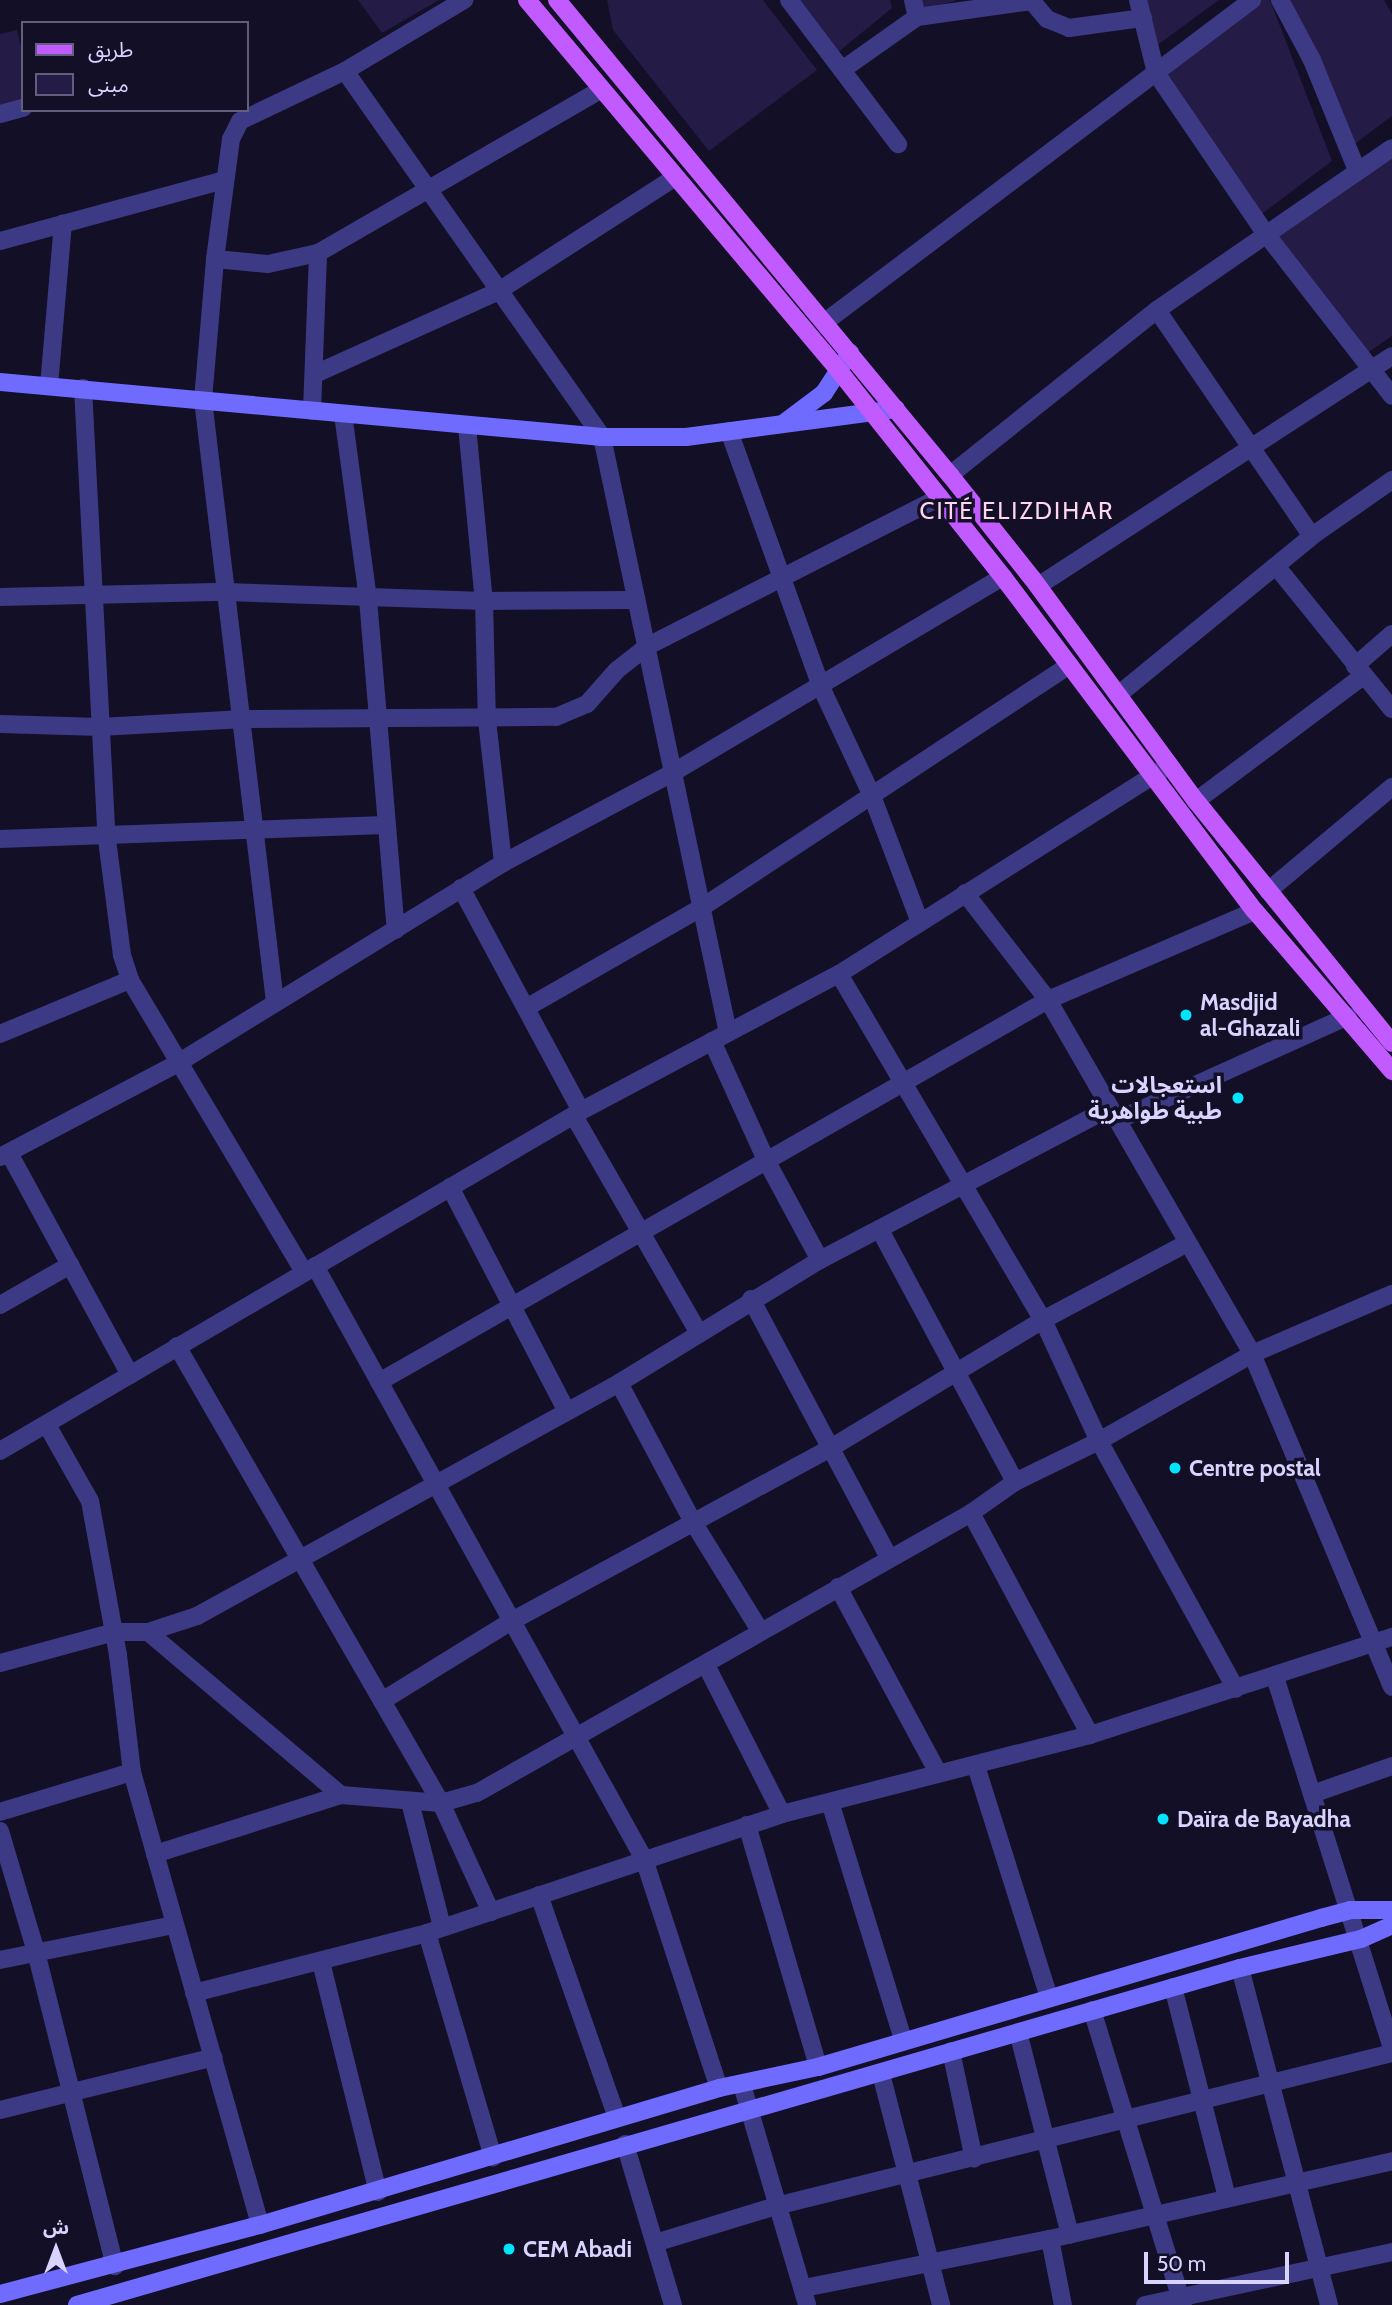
<!DOCTYPE html>
<html>
<head>
<meta charset="utf-8">
<style>
  body { margin:0 }
  #map { position:relative; width:1392px; height:2305px; overflow:hidden; background:#130f26; font-family:Cabin,"Noto Sans Arabic",sans-serif }
  div>[style] { position:absolute }
  .building>* { inset:0; background:#241b47 }
  .minor>* { height:18px; margin:-9px; padding:0 9px; transform-origin:9px; border-radius:9px; background:#3d3a85 }
  .tertiary>* { height:18px; margin:-9px; padding:0 9px; transform-origin:9px; border-radius:9px; background:#3d3a85 }
  .secondary>* { height:18px; margin:-9px; padding:0 9px; transform-origin:9px; border-radius:9px; background:#6f6bff }
  .primary>* { height:18px; margin:-9px; padding:0 9px; transform-origin:9px; border-radius:9px; background:#c25bff }
  .dots>* { width:19px; height:19px; translate:-50% -50%; box-sizing:border-box; border:4px solid #130f26; border-radius:50% }
  span { translate:-50% -50%; white-space:nowrap; text-align:center; line-height:1.15; -webkit-text-stroke:7px #130f26; paint-order:stroke }
  .poi-label { font-size:23px; color:#d9d4ff; font-weight:700 }
  .left { translate:0 -50%; text-align:left }
  .right { translate:-100% -50%; text-align:right }
  .neighbourhood-label { font-size:24px; color:#ffd6f0; letter-spacing:2px }
  .legend { position:absolute; left:21px; top:21px; width:228px; height:91px; box-sizing:border-box; background:#130f26; border:2px solid #625e7d; margin:0; padding:9px 12px; list-style:none; font-size:21px; color:#d9d4ff }
  .legend li { display:flex; align-items:center; gap:14px; height:35px }
  .legend b { width:35px; border:2px solid #625e7d }
  .north { position:absolute; left:21px; top:2214px; width:70px; height:70px; -webkit-text-stroke:5px #130f26; paint-order:stroke; rotate:0deg; font-size:19px; font-weight:700; line-height:28px; text-align:center; color:#d9d4ff }
  .north::after { content:''; display:block; margin:auto; width:24px; height:32px; background:#d9d4ff; clip-path:polygon(50% 0,100% 100%,50% 72%,0 100%) }
  .scale { position:absolute; left:1144px; top:2252px; width:145px; height:32px; box-sizing:border-box; border:4px solid #d9d4ff; border-top:0; padding-left:9px; font-size:21px; line-height:24px; white-space:nowrap; color:#d9d4ff; -webkit-text-stroke:5px #130f26; paint-order:stroke }
</style>
</head>
<body>
<div id="map">
  <div class="building">
    <div style="clip-path:polygon(358px 0,439px 0,382px 33px)"></div>
    <div style="clip-path:polygon(607px 0,763px 0,817px 70px,709px 151px,613px 30px)"></div>
    <div style="clip-path:polygon(786px 0,890px 0,892px 8px,831px 58px)"></div>
    <div style="clip-path:polygon(917px 0,955px 0,955px 1px,920px 10px)"></div>
    <div style="clip-path:polygon(1144px 0,1219px 0,1156px 46px)"></div>
    <div style="clip-path:polygon(1258px 0,1270px 0,1332px 161px,1259px 216px,1159px 73px)"></div>
    <div style="clip-path:polygon(1288px 0,1384px 0,1392px 14px,1392px 116px,1352px 146px)"></div>
    <div style="clip-path:polygon(17px 30px,23px 56px,23px 102px,0 107px,0 34px)"></div>
    <div style="clip-path:polygon(1392px 147px,1392px 336px,1366px 354px,1274px 237px)"></div>
  </div>
  <div class="minor">
    <div style="left:789px;top:0;width:181px;rotate:52.9deg"></div>
    <div style="left:913px;top:0;width:17px;rotate:77deg"></div>
    <div style="left:917px;top:17px;width:116px;rotate:-7.9deg"></div>
    <div style="left:1031px;top:0;width:25px;rotate:50deg"></div>
    <div style="left:1047px;top:19px;width:24px;rotate:22deg"></div>
    <div style="left:1069px;top:28px;width:75px;rotate:-7.7deg"></div>
    <div style="left:1138px;top:0;width:75px;rotate:76.1deg"></div>
    <div style="left:1156px;top:73px;width:195px;rotate:55.7deg"></div>
    <div style="left:1266px;top:234px;width:205px;rotate:52.1deg"></div>
    <div style="left:1280px;top:0;width:68px;rotate:61.9deg"></div>
    <div style="left:1312px;top:60px;width:119px;rotate:67.8deg"></div>
    <div style="left:842px;top:70px;width:92px;rotate:-35.2deg"></div>
    <div style="left:345px;top:71px;width:447px;rotate:54.9deg"></div>
    <div style="left:602px;top:437px;width:609px;rotate:78.06deg"></div>
    <div style="left:0;top:114px;width:24px;rotate:-15deg"></div>
    <div style="left:0;top:241px;width:233px;rotate:-15.2deg"></div>
    <div style="left:215px;top:259px;width:53px;rotate:5.4deg"></div>
    <div style="left:268px;top:264px;width:51px;rotate:-12.4deg"></div>
    <div style="left:318px;top:253px;width:326px;rotate:-30deg"></div>
    <div style="left:1157px;top:310px;width:274px;rotate:55.6deg"></div>
    <div style="left:825px;top:322px;width:535px;rotate:-37.02deg"></div>
    <div style="left:315px;top:374px;width:200px;rotate:-24.3deg"></div>
    <div style="left:497px;top:292px;width:211px;rotate:-32.8deg"></div>
    <div style="left:49px;top:386px;width:163px;rotate:-85.1deg"></div>
    <div style="left:83px;top:388px;width:445px;rotate:87deg"></div>
    <div style="left:106px;top:832px;width:124px;rotate:82.6deg"></div>
    <div style="left:122px;top:955px;width:26px;rotate:72deg"></div>
    <div style="left:130px;top:980px;width:340px;rotate:59.2deg"></div>
    <div style="left:312px;top:411px;width:158px;rotate:-87.8deg"></div>
    <div style="left:343px;top:414px;width:187px;rotate:82.3deg"></div>
    <div style="left:368px;top:599px;width:332px;rotate:85.2deg"></div>
    <div style="left:467px;top:426px;width:176px;rotate:84.5deg"></div>
    <div style="left:484px;top:601px;width:119px;rotate:88.6deg"></div>
    <div style="left:487px;top:720px;width:144px;rotate:83.6deg"></div>
    <div style="left:729px;top:431px;width:272px;rotate:70.2deg"></div>
    <div style="left:821px;top:687px;width:120px;rotate:64.9deg"></div>
    <div style="left:872px;top:796px;width:133px;rotate:69.2deg"></div>
    <div style="left:950px;top:475px;width:265px;rotate:-38.6deg"></div>
    <div style="left:1157px;top:310px;width:285px;rotate:-34.6deg"></div>
    <div style="left:1276px;top:566px;width:184px;rotate:51deg"></div>
    <div style="left:1038px;top:586px;width:422px;rotate:-33deg"></div>
    <div style="left:0;top:597px;width:226px;rotate:-1.3deg"></div>
    <div style="left:226px;top:592px;width:258px;rotate:2deg"></div>
    <div style="left:484px;top:601px;width:149px;rotate:-0.4deg"></div>
    <div style="left:1355px;top:666px;width:49px;rotate:-40.9deg"></div>
    <div style="left:1118px;top:695px;width:251px;rotate:-39.3deg"></div>
    <div style="left:1312px;top:536px;width:98px;rotate:-35deg"></div>
    <div style="left:0;top:724px;width:100px;rotate:1.7deg"></div>
    <div style="left:100px;top:727px;width:144px;rotate:-3.2deg"></div>
    <div style="left:244px;top:719px;width:312px;rotate:-0.4deg"></div>
    <div style="left:556px;top:717px;width:34px;rotate:-23deg"></div>
    <div style="left:587px;top:704px;width:45px;rotate:-48.6deg"></div>
    <div style="left:617px;top:670px;width:37px;rotate:-38deg"></div>
    <div style="left:646px;top:647px;width:330px;rotate:-27deg"></div>
    <div style="left:1196px;top:801px;width:209px;rotate:-36.8deg"></div>
    <div style="left:0;top:839px;width:385px;rotate:-2.1deg"></div>
    <div style="left:461px;top:888px;width:253px;rotate:61.7deg"></div>
    <div style="left:1268px;top:891px;width:162px;rotate:-40deg"></div>
    <div style="left:965px;top:893px;width:135px;rotate:52.2deg"></div>
    <div style="left:1048px;top:1000px;width:409px;rotate:60deg"></div>
    <div style="left:1252px;top:1354px;width:361px;rotate:67.2deg"></div>
    <div style="left:839px;top:974px;width:402px;rotate:59.5deg"></div>
    <div style="left:1043px;top:1320px;width:133px;rotate:65.2deg"></div>
    <div style="left:1099px;top:1441px;width:283px;rotate:61.1deg"></div>
    <div style="left:275px;top:1002px;width:606px;rotate:-96.82deg"></div>
    <div style="left:203px;top:400px;width:142px;rotate:-85.1deg"></div>
    <div style="left:215px;top:259px;width:121px;rotate:-82.4deg"></div>
    <div style="left:231px;top:139px;width:20px;rotate:-63deg"></div>
    <div style="left:240px;top:121px;width:116px;rotate:-25.5deg"></div>
    <div style="left:345px;top:71px;width:139px;rotate:-30.8deg"></div>
    <div style="left:526px;top:1008px;width:205px;rotate:-29.8deg"></div>
    <div style="left:704px;top:906px;width:438px;rotate:-33.4deg"></div>
    <div style="left:0;top:1034px;width:141px;rotate:-22.6deg"></div>
    <div style="left:712px;top:1041px;width:128px;rotate:65.6deg"></div>
    <div style="left:765px;top:1158px;width:116px;rotate:61.7deg"></div>
    <div style="left:574px;top:1116px;width:249px;rotate:60.1deg"></div>
    <div style="left:1118px;top:1120px;width:252px;rotate:-24.3deg"></div>
    <div style="left:9px;top:1153px;width:253px;rotate:61.4deg"></div>
    <div style="left:0;top:1157px;width:201px;rotate:-27.8deg"></div>
    <div style="left:178px;top:1063px;width:382px;rotate:-31.6deg"></div>
    <div style="left:503px;top:863px;width:194px;rotate:-28deg"></div>
    <div style="left:674px;top:772px;width:382px;rotate:-30.7deg"></div>
    <div style="left:450px;top:1187px;width:251px;rotate:62.5deg"></div>
    <div style="left:880px;top:1230px;width:286px;rotate:61.8deg"></div>
    <div style="left:315px;top:1266px;width:678px;rotate:60.98deg"></div>
    <div style="left:644px;top:1859px;width:241px;rotate:71.9deg"></div>
    <div style="left:751px;top:1299px;width:291px;rotate:61.9deg"></div>
    <div style="left:0;top:1305px;width:81px;rotate:-29.7deg"></div>
    <div style="left:177px;top:1346px;width:528px;rotate:59.99deg"></div>
    <div style="left:441px;top:1803px;width:120px;rotate:65.4deg"></div>
    <div style="left:379px;top:1382px;width:770px;rotate:-29.73deg"></div>
    <div style="left:1048px;top:1000px;width:225px;rotate:-23.3deg"></div>
    <div style="left:619px;top:1383px;width:157px;rotate:62deg"></div>
    <div style="left:693px;top:1522px;width:129px;rotate:58.3deg"></div>
    <div style="left:47px;top:1425px;width:87px;rotate:60.5deg"></div>
    <div style="left:90px;top:1501px;width:157px;rotate:79.7deg"></div>
    <div style="left:118px;top:1655px;width:118px;rotate:83.2deg"></div>
    <div style="left:132px;top:1772px;width:471px;rotate:74.2deg"></div>
    <div style="left:0;top:1451px;width:673px;rotate:-30.34deg"></div>
    <div style="left:581px;top:1111px;width:292px;rotate:-28deg"></div>
    <div style="left:839px;top:974px;width:391px;rotate:-32.3deg"></div>
    <div style="left:971px;top:1513px;width:252px;rotate:61.8deg"></div>
    <div style="left:838px;top:1587px;width:211px;rotate:61.7deg"></div>
    <div style="left:148px;top:1632px;width:253px;rotate:40.2deg"></div>
    <div style="left:0;top:1663px;width:118px;rotate:-15.2deg"></div>
    <div style="left:114px;top:1632px;width:34px"></div>
    <div style="left:148px;top:1632px;width:52px;rotate:-18.1deg"></div>
    <div style="left:197px;top:1616px;width:482px;rotate:-28.9deg"></div>
    <div style="left:619px;top:1383px;width:236px;rotate:-31.5deg"></div>
    <div style="left:820px;top:1260px;width:327px;rotate:-27.7deg"></div>
    <div style="left:706px;top:1665px;width:167px;rotate:63deg"></div>
    <div style="left:1275px;top:1677px;width:388px;rotate:72.5deg"></div>
    <div style="left:382px;top:1701px;width:150px;rotate:-31.7deg"></div>
    <div style="left:510px;top:1622px;width:363px;rotate:-28.5deg"></div>
    <div style="left:829px;top:1449px;width:250px;rotate:-31.1deg"></div>
    <div style="left:1043px;top:1320px;width:163px;rotate:-28.1deg"></div>
    <div style="left:976px;top:1766px;width:242px;rotate:72.5deg"></div>
    <div style="left:1315px;top:1793px;width:82px;rotate:-19.3deg"></div>
    <div style="left:410px;top:1802px;width:129px;rotate:75.6deg"></div>
    <div style="left:830px;top:1802px;width:248px;rotate:72.9deg"></div>
    <div style="left:0;top:1812px;width:138px;rotate:-16.9deg"></div>
    <div style="left:747px;top:1825px;width:252px;rotate:73.6deg"></div>
    <div style="left:0;top:1831px;width:126px;rotate:73.4deg"></div>
    <div style="left:36px;top:1952px;width:324px;rotate:75.9deg"></div>
    <div style="left:155px;top:1854px;width:195px;rotate:-17.6deg"></div>
    <div style="left:341px;top:1795px;width:100px;rotate:4.6deg"></div>
    <div style="left:441px;top:1803px;width:37px;rotate:-16deg"></div>
    <div style="left:477px;top:1793px;width:568px;rotate:-29.54deg"></div>
    <div style="left:971px;top:1513px;width:54px;rotate:-35.2deg"></div>
    <div style="left:1015px;top:1482px;width:93px;rotate:-26deg"></div>
    <div style="left:1099px;top:1441px;width:176px;rotate:-29.6deg"></div>
    <div style="left:1252px;top:1354px;width:152px;rotate:-23.2deg"></div>
    <div style="left:539px;top:1895px;width:236px;rotate:70.7deg"></div>
    <div style="left:427px;top:1933px;width:234px;rotate:73.6deg"></div>
    <div style="left:0;top:1960px;width:177px;rotate:-11.4deg"></div>
    <div style="left:321px;top:1962px;width:237px;rotate:76.1deg"></div>
    <div style="left:1240px;top:1968px;width:349px;rotate:75.2deg"></div>
    <div style="left:1173px;top:1987px;width:218px;rotate:75.6deg"></div>
    <div style="left:194px;top:1993px;width:241px;rotate:-14.4deg"></div>
    <div style="left:427px;top:1933px;width:374px;rotate:-18.5deg"></div>
    <div style="left:782px;top:1814px;width:318px;rotate:-14.4deg"></div>
    <div style="left:1090px;top:1735px;width:318px;rotate:-18deg"></div>
    <div style="left:1092px;top:2010px;width:309px;rotate:72.9deg"></div>
    <div style="left:1018px;top:2032px;width:209px;rotate:75.6deg"></div>
    <div style="left:951px;top:2051px;width:110px;rotate:78deg"></div>
    <div style="left:881px;top:2074px;width:239px;rotate:75.4deg"></div>
    <div style="left:0;top:2110px;width:220px;rotate:-13.9deg"></div>
    <div style="left:625px;top:2144px;width:168px;rotate:73.4deg"></div>
    <div style="left:1050px;top:2239px;width:67px;rotate:78.9deg"></div>
    <div style="left:655px;top:2243px;width:127px;rotate:-17deg"></div>
    <div style="left:776px;top:2206px;width:635px;rotate:-13.95deg"></div>
    <div style="left:804px;top:2288px;width:251px;rotate:-11.3deg"></div>
    <div style="left:1050px;top:2239px;width:351px;rotate:-12.8deg"></div>
    <div style="left:1145px;top:2305px;width:253px;rotate:-12.1deg"></div>
  </div>
  <div class="tertiary">
    <div style="left:742px;top:2085px;width:229px;rotate:73.5deg"></div>
  </div>
  <div class="secondary">
    <div style="left:0;top:382px;width:605px;rotate:5.22deg"></div>
    <div style="left:602px;top:437px;width:84px"></div>
    <div style="left:686px;top:437px;width:212px;rotate:-7.6deg"></div>
    <div style="left:784px;top:423px;width:50px;rotate:-36.9deg"></div>
    <div style="left:824px;top:393px;width:48px;rotate:-57deg"></div>
    <div style="left:0;top:2294px;width:269px;rotate:-14.9deg"></div>
    <div style="left:260px;top:2225px;width:479px;rotate:-16.6deg"></div>
    <div style="left:719px;top:2088px;width:101px;rotate:-12deg"></div>
    <div style="left:818px;top:2067px;width:525px;rotate:-16.5deg"></div>
    <div style="left:1321px;top:1918px;width:30px;rotate:-15deg"></div>
    <div style="left:1350px;top:1910px;width:42px"></div>
    <div style="left:77px;top:2305px;width:1211px;rotate:-16.16deg"></div>
    <div style="left:1240px;top:1968px;width:124px;rotate:-13.5deg"></div>
    <div style="left:1361px;top:1939px;width:34px;rotate:-24deg"></div>
  </div>
  <div class="primary">
    <div style="left:527px;top:0;width:486px;rotate:49.9deg"></div>
    <div style="left:840px;top:372px;width:262px;rotate:51.5deg"></div>
    <div style="left:1003px;top:577px;width:418px;rotate:53deg"></div>
    <div style="left:1255px;top:911px;width:211px;rotate:49.4deg"></div>
    <div style="left:557px;top:0;width:617px;rotate:50.4deg"></div>
    <div style="left:950px;top:475px;width:132px;rotate:51.5deg"></div>
    <div style="left:1032px;top:578px;width:277px;rotate:53.7deg"></div>
    <div style="left:1196px;top:801px;width:311px;rotate:51deg"></div>
  </div>
  <div class="dots">
    <div style="left:1186px;top:1015px;background:#00e5ff"></div>
    <div style="left:1238px;top:1098px;background:#00e5ff"></div>
    <div style="left:1175px;top:1468px;background:#00e5ff"></div>
    <div style="left:1163px;top:1819px;background:#00e5ff"></div>
    <div style="left:509px;top:2249px;background:#00e5ff"></div>
  </div>
  <div class="poi-label">
    <span class="left" style="left:1200px;top:1015px">Masdjid<br>al-Ghazali</span>
    <span class="right" style="left:1222px;top:1098px">استعجالات<br>طبية طواهرية</span>
    <span class="left" style="left:1189px;top:1468px">Centre postal</span>
    <span class="left" style="left:1177px;top:1819px">Daïra de Bayadha</span>
    <span class="left" style="left:523px;top:2249px">CEM Abadi</span>
  </div>
  <div class="neighbourhood-label">
    <span style="left:1017px;top:511px">CITÉ ELIZDIHAR</span>
  </div>
  <ul class="legend">
  <li><b style="height:9px;background:#c25bff"></b>طريق</li>
  <li><b style="height:19px;background:#241b47"></b>مبنى</li>
  </ul>
  <div class="north">ش</div>
  <div class="scale">50 m</div>
</div>
</body>
</html>
